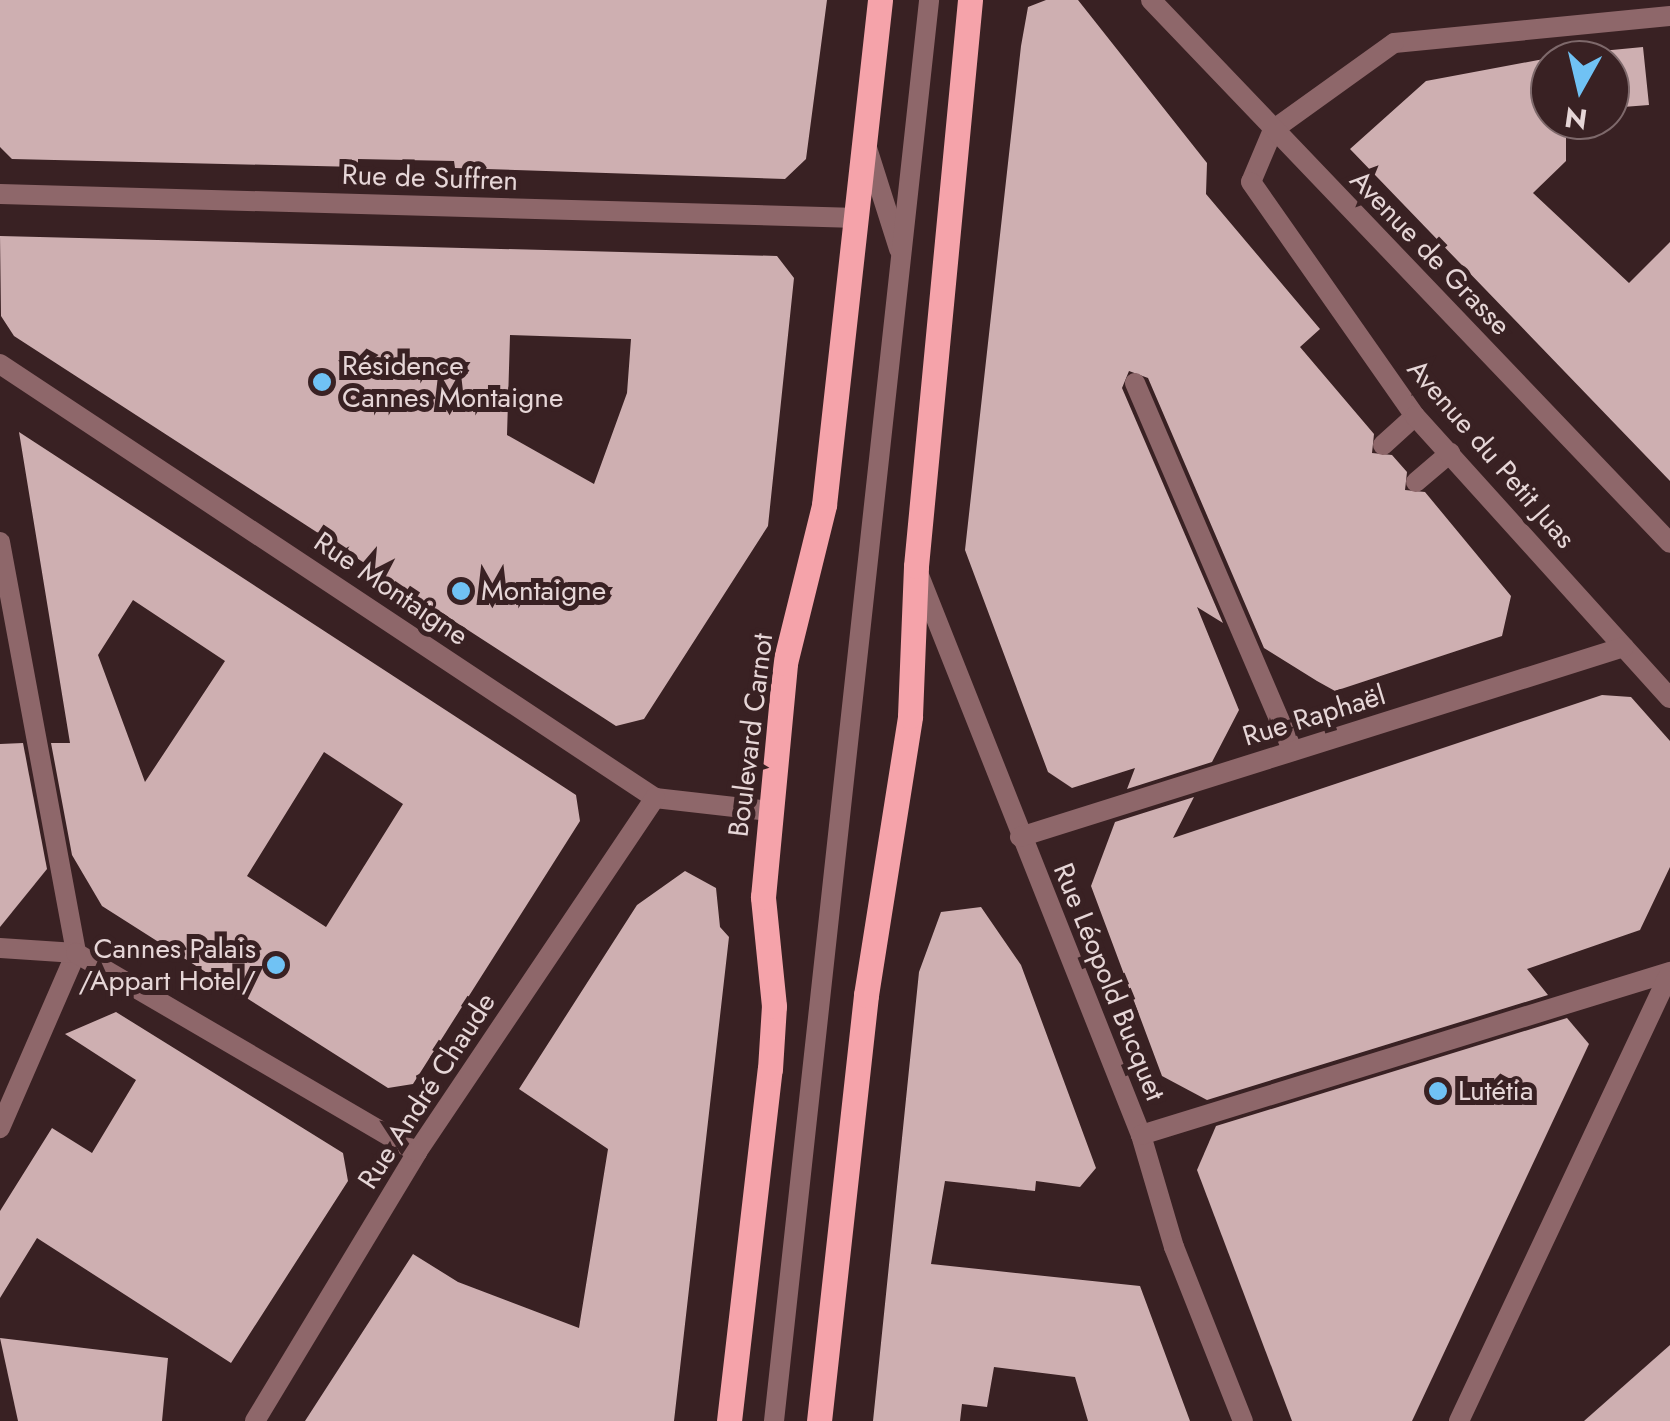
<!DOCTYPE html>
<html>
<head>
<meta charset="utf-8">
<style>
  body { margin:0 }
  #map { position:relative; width:1670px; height:1421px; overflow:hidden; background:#392123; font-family:Jost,sans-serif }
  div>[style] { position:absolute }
  .building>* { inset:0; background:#ceafb1 }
  .service>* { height:20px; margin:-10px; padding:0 10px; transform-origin:10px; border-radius:10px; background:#8e676a }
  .minor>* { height:20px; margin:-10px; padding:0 10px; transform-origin:10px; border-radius:10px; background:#8e676a }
  .tertiary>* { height:20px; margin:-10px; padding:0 10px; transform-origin:10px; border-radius:10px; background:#8e676a }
  .primary>* { height:25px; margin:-12.5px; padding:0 12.5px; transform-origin:12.5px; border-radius:12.5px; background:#f5a3aa }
  .dots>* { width:28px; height:28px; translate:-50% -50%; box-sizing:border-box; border:5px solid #392123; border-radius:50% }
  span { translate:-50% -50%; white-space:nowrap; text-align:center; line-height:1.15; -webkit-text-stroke:10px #392123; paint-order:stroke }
  .street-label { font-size:28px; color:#e6d6d7 }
  .poi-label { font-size:28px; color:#e6d6d7 }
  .left { translate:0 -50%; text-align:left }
  .right { translate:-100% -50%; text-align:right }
  .north { position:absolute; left:1530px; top:40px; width:100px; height:100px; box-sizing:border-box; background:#392123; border:2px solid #7e696b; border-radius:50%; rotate:188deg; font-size:28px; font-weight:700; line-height:40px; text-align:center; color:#e6d6d7 }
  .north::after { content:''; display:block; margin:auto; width:35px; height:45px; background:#70c2f4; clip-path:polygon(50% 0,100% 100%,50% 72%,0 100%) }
</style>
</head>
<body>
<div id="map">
  <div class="building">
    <div style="clip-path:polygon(0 0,827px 0,806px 159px,785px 179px,455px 168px,454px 161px,358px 159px,358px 167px,12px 159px,0 147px)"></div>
    <div style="clip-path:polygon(1046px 0,1078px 0,1207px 163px,1206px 194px,1320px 329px,1300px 347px,1374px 434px,1372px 453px,1392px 455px,1407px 472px,1405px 490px,1425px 492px,1511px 596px,1502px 636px,1335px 691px,1317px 681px,1264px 648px,1148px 378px,1129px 371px,1122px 388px,1223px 623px,1197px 607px,1239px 710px,1212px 762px,1127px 789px,1135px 768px,1072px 788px,1048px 772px,965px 550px,1021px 46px,1028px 7px)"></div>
    <div style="clip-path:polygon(1643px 47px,1649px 105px,1610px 108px,1610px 60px,1550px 60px,1550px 120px,1566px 120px,1566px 161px,1533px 193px,1629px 283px,1670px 242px,1670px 481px,1350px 149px,1426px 81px,1570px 54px)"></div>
    <div style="clip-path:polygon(evenodd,0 236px,777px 256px,794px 278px,768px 526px,644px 719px,616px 726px,14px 336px,1px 316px,0 236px,510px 335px,631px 339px,627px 393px,594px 484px,507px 435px,510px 335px)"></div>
    <div style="clip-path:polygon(evenodd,19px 432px,576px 795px,580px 821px,413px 1084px,388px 1088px,102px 906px,72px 855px,51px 743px,70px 743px,19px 432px,133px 600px,225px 661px,145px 782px,98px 655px,133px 600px,19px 432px,324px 752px,403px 804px,326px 927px,247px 876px,324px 752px)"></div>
    <div style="clip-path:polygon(1602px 695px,1631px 697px,1670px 741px,1670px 867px,1640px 930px,1527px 969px,1548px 995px,1207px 1100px,1162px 1076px,1091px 886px,1115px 822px,1194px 797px,1173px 838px)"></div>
    <div style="clip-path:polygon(23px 743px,47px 869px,0 927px,0 744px)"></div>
    <div style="clip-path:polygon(685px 871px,716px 888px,720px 927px,729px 937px,674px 1421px,305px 1421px,413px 1254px,458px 1282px,579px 1328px,608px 1149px,519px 1089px,637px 905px)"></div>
    <div style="clip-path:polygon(981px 907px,1021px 965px,1096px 1168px,1080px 1187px,1036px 1181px,1035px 1191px,945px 1181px,931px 1264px,1140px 1286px,1190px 1421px,1088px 1421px,1075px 1377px,994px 1367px,987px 1407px,962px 1404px,960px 1421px,873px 1421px,919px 972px,941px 912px)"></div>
    <div style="clip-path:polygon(116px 1012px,343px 1153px,348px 1181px,231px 1363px,37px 1238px,0 1298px,0 1211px,52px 1128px,92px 1153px,136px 1080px,65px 1034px)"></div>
    <div style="clip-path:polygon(1567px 1018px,1589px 1044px,1412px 1421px,1292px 1421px,1197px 1170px,1216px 1126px)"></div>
    <div style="clip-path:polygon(0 1338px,168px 1358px,162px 1421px,18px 1421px)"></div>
    <div style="clip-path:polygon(1670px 1345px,1670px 1421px,1584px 1421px)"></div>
  </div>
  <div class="service">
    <div style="left:867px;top:148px;width:106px;rotate:72.4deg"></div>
    <div style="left:1383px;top:445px;width:43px;rotate:-42.2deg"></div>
    <div style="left:1416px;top:482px;width:45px;rotate:-40.5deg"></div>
    <div style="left:774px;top:1421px;width:1429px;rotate:-83.77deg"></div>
  </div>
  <div class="minor">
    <div style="left:1670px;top:16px;width:277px;rotate:174.4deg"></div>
    <div style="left:1394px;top:43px;width:149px;rotate:144.3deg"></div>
    <div style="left:1273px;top:130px;width:56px;rotate:112.9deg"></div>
    <div style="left:1251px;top:182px;width:286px;rotate:55deg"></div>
    <div style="left:1415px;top:416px;width:380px;rotate:47.9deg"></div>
    <div style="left:0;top:194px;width:858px;rotate:1.6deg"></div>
    <div style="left:0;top:364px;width:786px;rotate:33.53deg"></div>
    <div style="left:655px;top:798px;width:115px;rotate:6.5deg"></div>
    <div style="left:1135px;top:383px;width:400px;rotate:66.8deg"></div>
    <div style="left:0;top:542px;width:418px;rotate:79.5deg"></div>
    <div style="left:76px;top:953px;width:191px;rotate:113.5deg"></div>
    <div style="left:918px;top:573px;width:605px;rotate:68.36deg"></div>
    <div style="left:1141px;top:1135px;width:117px;rotate:73.6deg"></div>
    <div style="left:1174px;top:1247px;width:187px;rotate:68.4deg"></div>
    <div style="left:1020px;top:837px;width:633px;rotate:-17.46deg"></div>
    <div style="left:0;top:948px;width:76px;rotate:3.8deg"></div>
    <div style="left:76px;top:953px;width:395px;rotate:30.3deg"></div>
    <div style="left:1141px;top:1135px;width:554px;rotate:-17.13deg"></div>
    <div style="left:255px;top:1421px;width:314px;rotate:-58.9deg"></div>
    <div style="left:417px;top:1152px;width:427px;rotate:-56.1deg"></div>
    <div style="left:1459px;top:1421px;width:495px;rotate:-64.8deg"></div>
  </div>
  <div class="tertiary">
    <div style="left:1151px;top:0;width:751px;rotate:46.29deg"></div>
  </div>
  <div class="primary">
    <div style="left:729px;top:1421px;width:354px;rotate:-83.4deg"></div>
    <div style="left:770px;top:1069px;width:63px;rotate:-86.4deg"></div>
    <div style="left:774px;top:1006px;width:110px;rotate:-95.8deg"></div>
    <div style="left:763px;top:897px;width:235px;rotate:-84.6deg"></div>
    <div style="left:785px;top:663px;width:163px;rotate:-76.1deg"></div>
    <div style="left:824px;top:505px;width:508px;rotate:-83.67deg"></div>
    <div style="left:819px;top:1421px;width:429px;rotate:-83.7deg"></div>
    <div style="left:866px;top:995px;width:282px;rotate:-81deg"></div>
    <div style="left:910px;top:716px;width:150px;rotate:-87.7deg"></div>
    <div style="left:916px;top:566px;width:569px;rotate:-84.55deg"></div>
  </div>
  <div class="dots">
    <div style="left:322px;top:382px;background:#70c2f4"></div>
    <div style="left:461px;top:591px;background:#70c2f4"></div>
    <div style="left:276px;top:965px;background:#70c2f4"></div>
    <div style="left:1438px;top:1091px;background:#70c2f4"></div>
  </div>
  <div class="street-label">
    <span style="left:430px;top:178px;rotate:2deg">Rue de Suffren</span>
    <span style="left:1430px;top:253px;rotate:46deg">Avenue de Grasse</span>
    <span style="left:1491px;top:454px;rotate:49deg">Avenue du Petit Juas</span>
    <span style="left:391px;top:589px;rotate:34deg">Rue Montaigne</span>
    <span style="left:1314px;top:716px;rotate:-17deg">Rue Raphaël</span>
    <span style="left:751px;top:735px;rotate:-83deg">Boulevard Carnot</span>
    <span style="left:1109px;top:982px;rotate:68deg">Rue Léopold Bucquet</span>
    <span style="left:427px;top:1091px;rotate:-57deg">Rue André Chaude</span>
  </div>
  <div class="poi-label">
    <span class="left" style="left:342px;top:382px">Résidence<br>Cannes Montaigne</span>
    <span class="left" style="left:481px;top:591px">Montaigne</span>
    <span class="right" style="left:256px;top:965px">Cannes Palais<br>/Appart Hotel/</span>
    <span class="left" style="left:1458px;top:1091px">Lutétia</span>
  </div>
  <div class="north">N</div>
</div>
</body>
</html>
